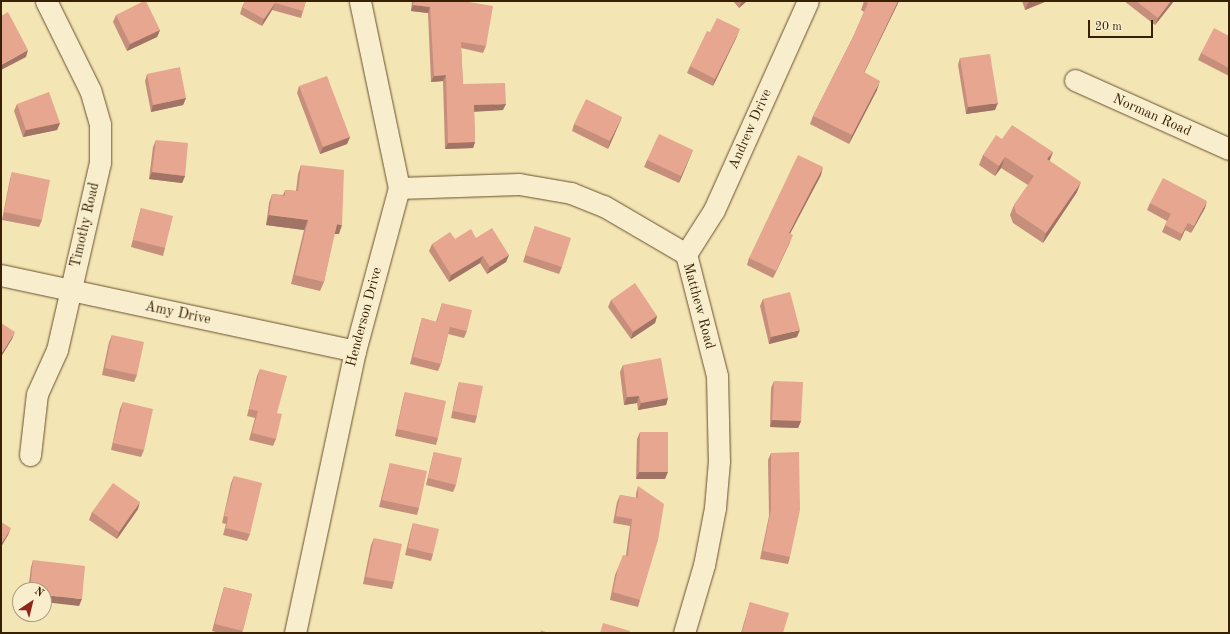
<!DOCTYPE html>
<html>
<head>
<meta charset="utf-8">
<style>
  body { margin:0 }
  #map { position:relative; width:1230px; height:634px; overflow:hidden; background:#f4e5b4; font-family:"Old Standard TT",serif }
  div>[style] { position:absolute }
  .roads { filter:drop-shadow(0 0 1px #67512e) drop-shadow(0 0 1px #67512e) }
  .minor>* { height:21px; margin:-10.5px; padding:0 10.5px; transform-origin:10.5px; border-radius:10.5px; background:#f8eece }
  .wall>* { inset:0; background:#c68f7c }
  .shaded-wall>* { inset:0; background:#a17465 }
  .building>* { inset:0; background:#e6a690 }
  span { translate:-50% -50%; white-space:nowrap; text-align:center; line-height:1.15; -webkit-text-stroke:3.5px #f8eece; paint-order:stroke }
  .street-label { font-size:14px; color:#382002 }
  .frame { position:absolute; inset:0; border:2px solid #382002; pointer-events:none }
  .north { position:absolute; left:12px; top:582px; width:40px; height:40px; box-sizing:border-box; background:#f8eece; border:1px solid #ab9c7c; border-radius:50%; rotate:35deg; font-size:11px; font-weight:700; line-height:16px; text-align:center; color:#382002 }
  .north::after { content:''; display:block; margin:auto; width:14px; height:18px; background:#8f2418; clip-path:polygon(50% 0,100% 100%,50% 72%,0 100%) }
  .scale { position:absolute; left:1088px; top:20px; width:65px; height:18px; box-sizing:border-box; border:2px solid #382002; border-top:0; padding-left:5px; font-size:12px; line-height:14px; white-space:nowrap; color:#382002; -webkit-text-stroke:3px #f8eece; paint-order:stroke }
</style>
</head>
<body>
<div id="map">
  <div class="roads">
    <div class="minor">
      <div style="left:1075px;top:80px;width:169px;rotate:24.1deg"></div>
      <div style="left:399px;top:188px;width:120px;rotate:-1.9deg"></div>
      <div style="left:519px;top:184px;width:53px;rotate:9.8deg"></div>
      <div style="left:571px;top:193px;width:35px;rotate:22deg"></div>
      <div style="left:604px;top:206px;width:95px;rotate:30.3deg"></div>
      <div style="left:686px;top:254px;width:126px;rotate:75.7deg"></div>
      <div style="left:717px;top:376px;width:85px;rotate:88.7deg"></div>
      <div style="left:719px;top:461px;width:47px;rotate:94.9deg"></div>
      <div style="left:715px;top:508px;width:58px;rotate:100.9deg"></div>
      <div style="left:704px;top:565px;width:71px;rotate:106.4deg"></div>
      <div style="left:686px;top:254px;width:52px;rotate:-57.5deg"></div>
      <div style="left:714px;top:210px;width:229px;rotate:-65.8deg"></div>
      <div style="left:1px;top:275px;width:362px;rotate:12.1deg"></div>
      <div style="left:30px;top:455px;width:61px;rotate:-83.5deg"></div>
      <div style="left:37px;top:394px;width:48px;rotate:-65.6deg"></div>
      <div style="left:57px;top:350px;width:193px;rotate:-77.1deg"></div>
      <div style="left:100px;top:162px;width:38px;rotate:-90deg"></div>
      <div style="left:100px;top:124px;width:35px;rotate:-106deg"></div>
      <div style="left:90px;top:90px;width:99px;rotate:-116.3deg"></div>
      <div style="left:295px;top:633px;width:288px;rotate:-78deg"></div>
      <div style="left:355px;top:351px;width:169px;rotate:-74.9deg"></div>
      <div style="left:399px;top:188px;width:191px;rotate:-101.8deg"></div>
    </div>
  </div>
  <div class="wall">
    <div style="clip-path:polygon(245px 1px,306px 1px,303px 11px,301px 18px,272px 10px,262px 26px,240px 14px,242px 7px)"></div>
    <div style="clip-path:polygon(412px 1px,463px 1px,486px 46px,483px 53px,461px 48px,463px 84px,503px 110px,474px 111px,475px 142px,473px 148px,445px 149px,443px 81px,431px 82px,428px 13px,411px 11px)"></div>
    <div style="clip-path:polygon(733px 1px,747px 1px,739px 8px)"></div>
    <div style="clip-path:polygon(864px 1px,899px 1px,864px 73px,877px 90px,849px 144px,810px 124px,813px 116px,853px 37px,864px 12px,861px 10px)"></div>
    <div style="clip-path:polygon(1022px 1px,1047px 1px,1025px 10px)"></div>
    <div style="clip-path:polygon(1124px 1px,1174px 1px,1155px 25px)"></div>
    <div style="clip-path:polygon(116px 15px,160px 30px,157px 37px,127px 51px,113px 22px)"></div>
    <div style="clip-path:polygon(710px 32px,737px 36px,713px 86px,687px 73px,690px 66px)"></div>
    <div style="clip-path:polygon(1229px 36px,1229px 76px,1198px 60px,1201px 53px)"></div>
    <div style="clip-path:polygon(960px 58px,995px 110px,966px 114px,958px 65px)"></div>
    <div style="clip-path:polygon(147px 74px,186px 98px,183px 105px,151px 112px,145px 81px)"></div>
    <div style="clip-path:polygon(299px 86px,350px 137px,347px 144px,320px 154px,297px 93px)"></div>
    <div style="clip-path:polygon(17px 104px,60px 123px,57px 130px,23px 137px,14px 111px)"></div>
    <div style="clip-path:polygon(622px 117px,619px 124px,608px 149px,572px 131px,574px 124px)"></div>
    <div style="clip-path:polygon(1002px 139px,1053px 152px,1049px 161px,1077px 192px,1043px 243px,1013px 223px,1010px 215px,1014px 205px,1028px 185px,1001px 168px,995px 176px,979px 165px,983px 155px)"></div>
    <div style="clip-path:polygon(156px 140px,185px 176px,182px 183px,149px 179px,153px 147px)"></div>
    <div style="clip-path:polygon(693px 150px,679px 183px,644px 167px,647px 160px)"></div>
    <div style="clip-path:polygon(301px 165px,339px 234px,334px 234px,324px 282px,320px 291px,291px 284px,304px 230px,266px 225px,269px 203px,272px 194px,283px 195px,285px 190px,296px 191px,298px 174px)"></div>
    <div style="clip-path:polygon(12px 172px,42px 220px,39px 227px,2px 220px,10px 179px)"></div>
    <div style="clip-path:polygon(821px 175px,790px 234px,790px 242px,773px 278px,747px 265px,749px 258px)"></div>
    <div style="clip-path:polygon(1150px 203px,1205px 208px,1191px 233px,1185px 230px,1180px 241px,1162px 232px,1167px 221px,1147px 210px)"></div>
    <div style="clip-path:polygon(141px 208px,165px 248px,163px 256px,131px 247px,139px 215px)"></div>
    <div style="clip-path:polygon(535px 226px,562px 267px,559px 274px,523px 262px)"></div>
    <div style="clip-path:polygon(476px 238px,509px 255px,506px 262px,487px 274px,480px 263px,449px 282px,429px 251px,432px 244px)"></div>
    <div style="clip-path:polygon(763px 299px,797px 337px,769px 344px,760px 306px)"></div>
    <div style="clip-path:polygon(611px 300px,657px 316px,655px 323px,631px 339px,608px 307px)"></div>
    <div style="clip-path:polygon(442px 303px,467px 331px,464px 338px,448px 334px,441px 364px,438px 371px,410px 364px,420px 325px,422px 318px,436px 322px)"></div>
    <div style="clip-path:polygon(112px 335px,137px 375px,134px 382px,102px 375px,109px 342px)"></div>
    <div style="clip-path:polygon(623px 365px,668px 398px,666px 405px,638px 410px,637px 403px,624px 405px,620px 372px)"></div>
    <div style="clip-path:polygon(260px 369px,277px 413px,276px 439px,273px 446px,249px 440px,255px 418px,247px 416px,257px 376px)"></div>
    <div style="clip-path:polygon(774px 381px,801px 421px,798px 428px,770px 427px,771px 388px)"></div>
    <div style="clip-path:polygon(459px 382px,477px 416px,475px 423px,451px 418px,457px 389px)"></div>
    <div style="clip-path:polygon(405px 392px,438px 438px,436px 445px,395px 436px,403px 399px)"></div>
    <div style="clip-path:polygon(123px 402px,144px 450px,141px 457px,111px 450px,120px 409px)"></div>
    <div style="clip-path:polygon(640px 432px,665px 479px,636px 479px,637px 439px)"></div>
    <div style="clip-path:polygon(434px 452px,456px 485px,453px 492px,426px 485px,432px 459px)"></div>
    <div style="clip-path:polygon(771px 453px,790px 557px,788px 564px,760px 559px,769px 516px,768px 460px)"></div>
    <div style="clip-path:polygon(390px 463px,419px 508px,417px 515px,379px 507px)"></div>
    <div style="clip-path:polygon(234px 476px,250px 534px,247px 541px,223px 535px,226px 524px,222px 523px,231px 483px)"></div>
    <div style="clip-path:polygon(638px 486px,640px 600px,638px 607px,610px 600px,615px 575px,618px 568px,626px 555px,630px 526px,613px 523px,617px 502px,620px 495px,636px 498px,636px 494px)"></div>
    <div style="clip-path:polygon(138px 509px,117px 539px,89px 520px,92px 512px)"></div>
    <div style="clip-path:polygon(413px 523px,433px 554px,431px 561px,405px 555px,411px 530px)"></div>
    <div style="clip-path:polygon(374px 538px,394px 582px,392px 589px,363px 584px,371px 545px)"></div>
    <div style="clip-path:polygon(33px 560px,79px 606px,44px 590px,28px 590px,31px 567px)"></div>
    <div style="clip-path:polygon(224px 587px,252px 594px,242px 633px,219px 633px,212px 631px,222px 594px)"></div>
    <div style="clip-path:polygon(750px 602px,783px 633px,741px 633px)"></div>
  </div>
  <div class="shaded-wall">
    <div style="clip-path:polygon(742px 1px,747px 1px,739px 8px)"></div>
    <div style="clip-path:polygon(898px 1px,899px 1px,860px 81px,864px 72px)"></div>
    <div style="clip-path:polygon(1032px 1px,1047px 1px,1025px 10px,1028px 3px)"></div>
    <div style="clip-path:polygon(1171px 1px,1174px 1px,1155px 25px,1158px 18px)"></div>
    <div style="clip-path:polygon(275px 3px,272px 10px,262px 26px,264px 19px)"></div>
    <div style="clip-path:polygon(413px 5px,430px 7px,428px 13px,411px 11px)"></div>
    <div style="clip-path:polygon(740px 29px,737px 36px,713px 86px,715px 79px)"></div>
    <div style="clip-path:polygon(160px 30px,157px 37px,127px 51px,130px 44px)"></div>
    <div style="clip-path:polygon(28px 50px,26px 57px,1px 70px,1px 65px)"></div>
    <div style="clip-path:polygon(446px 75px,443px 81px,431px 82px,434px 76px)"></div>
    <div style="clip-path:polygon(880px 81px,877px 90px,849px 144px,852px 135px)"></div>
    <div style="clip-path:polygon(186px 98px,183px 105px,151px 112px,153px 105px)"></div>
    <div style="clip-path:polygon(998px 103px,995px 110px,966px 114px,968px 107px)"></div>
    <div style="clip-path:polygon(506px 104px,503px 110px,472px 112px,474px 105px)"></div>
    <div style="clip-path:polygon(622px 117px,619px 124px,608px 149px,610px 141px)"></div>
    <div style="clip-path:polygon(60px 123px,57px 130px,23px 137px,26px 130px)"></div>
    <div style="clip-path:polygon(350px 137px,347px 144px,320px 154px,323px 147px)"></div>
    <div style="clip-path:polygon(475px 142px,473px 148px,445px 149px,448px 143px)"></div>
    <div style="clip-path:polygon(693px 150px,690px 157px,679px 183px,681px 176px)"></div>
    <div style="clip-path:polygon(1053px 152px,1049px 162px,1047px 159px)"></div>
    <div style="clip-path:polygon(1005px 157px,1001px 168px,995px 176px,999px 166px)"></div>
    <div style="clip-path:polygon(823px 167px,821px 175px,786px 241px,789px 233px)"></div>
    <div style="clip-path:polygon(152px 172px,185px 176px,182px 183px,149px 179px)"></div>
    <div style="clip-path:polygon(1081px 182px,1077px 192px,1043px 243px,1046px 233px)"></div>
    <div style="clip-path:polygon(1207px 201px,1205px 208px,1191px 233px,1194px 226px)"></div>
    <div style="clip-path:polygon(269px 215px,308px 220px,304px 230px,266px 225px)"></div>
    <div style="clip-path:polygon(1188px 223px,1185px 230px,1180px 241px,1182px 234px)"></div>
    <div style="clip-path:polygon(337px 224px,342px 225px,339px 234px,333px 234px)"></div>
    <div style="clip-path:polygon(793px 235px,790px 242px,773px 278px,776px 271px)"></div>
    <div style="clip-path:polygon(509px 255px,506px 262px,487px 274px,490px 267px)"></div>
    <div style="clip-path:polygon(483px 256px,480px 263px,449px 282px,451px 275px)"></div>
    <div style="clip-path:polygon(657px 316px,655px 323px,631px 339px,633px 332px)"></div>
    <div style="clip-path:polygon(800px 330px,797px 337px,769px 344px,771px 337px)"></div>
    <div style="clip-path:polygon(15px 332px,12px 339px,1px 357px,1px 354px)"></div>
    <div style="clip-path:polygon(639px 396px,637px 403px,624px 405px,627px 397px)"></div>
    <div style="clip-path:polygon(668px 398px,666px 405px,638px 410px,641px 403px)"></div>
    <div style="clip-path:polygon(772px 420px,801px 421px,798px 428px,770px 427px)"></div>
    <div style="clip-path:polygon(639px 472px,668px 472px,665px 479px,636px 479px)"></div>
    <div style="clip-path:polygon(140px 502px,138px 509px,117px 539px,119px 532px)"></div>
    <div style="clip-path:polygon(11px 528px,8px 535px,1px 547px,1px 544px)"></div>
    <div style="clip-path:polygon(44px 595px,82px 599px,79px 606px,44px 602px)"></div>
  </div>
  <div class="building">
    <div style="clip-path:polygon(144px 1px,146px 1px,160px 30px,130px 44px,116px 15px)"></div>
    <div style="clip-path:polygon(245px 1px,306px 1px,303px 11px,275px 3px,264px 19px,242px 7px)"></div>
    <div style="clip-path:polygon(414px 1px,463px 1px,493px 6px,486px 46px,461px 42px,463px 84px,505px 83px,506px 104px,474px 105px,475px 142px,448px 143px,446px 75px,434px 76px,430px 7px,413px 5px)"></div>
    <div style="clip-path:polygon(864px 1px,898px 1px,864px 72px,880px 81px,852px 135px,813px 116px,853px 37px,868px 3px,864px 2px)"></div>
    <div style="clip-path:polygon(1136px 1px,1171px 1px,1158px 18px)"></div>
    <div style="clip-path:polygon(8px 12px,28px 50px,1px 65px,1px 16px)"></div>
    <div style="clip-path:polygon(717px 18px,740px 29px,715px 79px,690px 66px,707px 31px,710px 32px)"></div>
    <div style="clip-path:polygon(1214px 28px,1229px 36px,1229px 68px,1201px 53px)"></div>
    <div style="clip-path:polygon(990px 54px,998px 103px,968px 107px,960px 58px)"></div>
    <div style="clip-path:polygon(180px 67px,186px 98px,153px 105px,147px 74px)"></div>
    <div style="clip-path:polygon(327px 76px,350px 137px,323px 147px,299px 86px)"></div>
    <div style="clip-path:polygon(49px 92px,60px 123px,26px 130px,17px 104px)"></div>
    <div style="clip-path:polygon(586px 99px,622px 117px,610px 141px,574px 124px)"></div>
    <div style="clip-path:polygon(1012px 125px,1053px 152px,1047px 159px,1081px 182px,1046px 233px,1016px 213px,1014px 205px,1034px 176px,1005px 157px,999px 166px,983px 155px,996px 135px,1002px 139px)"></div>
    <div style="clip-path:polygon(659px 134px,693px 150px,681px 176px,647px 160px)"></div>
    <div style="clip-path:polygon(156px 140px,188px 143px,185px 176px,152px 172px)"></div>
    <div style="clip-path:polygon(798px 155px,823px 167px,789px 233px,793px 235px,776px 271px,749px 258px)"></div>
    <div style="clip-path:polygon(301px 165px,344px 170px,342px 225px,337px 224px,324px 282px,295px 275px,308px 220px,269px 215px,272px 194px,285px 196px,285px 190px,298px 191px)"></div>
    <div style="clip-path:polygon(12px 172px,50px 180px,42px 220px,4px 212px)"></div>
    <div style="clip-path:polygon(1163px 178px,1207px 201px,1194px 226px,1188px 223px,1182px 234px,1165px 225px,1171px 214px,1150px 203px)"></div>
    <div style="clip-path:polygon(141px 208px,173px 216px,165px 248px,133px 240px)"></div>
    <div style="clip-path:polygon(535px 226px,571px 238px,562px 267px,525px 255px)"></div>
    <div style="clip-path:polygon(492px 228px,509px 255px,490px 267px,483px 256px,451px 275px,432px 244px,450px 232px,455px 239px,471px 229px,476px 238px)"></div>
    <div style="clip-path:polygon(635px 283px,657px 316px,633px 332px,611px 300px)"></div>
    <div style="clip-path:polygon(790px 292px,800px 330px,771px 337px,763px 299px)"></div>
    <div style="clip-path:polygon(442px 303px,472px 310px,467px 331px,450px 327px,441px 364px,413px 357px,422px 318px,437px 322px)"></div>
    <div style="clip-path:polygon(1px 323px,15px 332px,1px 354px)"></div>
    <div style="clip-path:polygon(112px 335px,144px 342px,137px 375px,105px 368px)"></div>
    <div style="clip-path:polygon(661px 358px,668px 398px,641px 403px,639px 396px,627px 397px,623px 365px)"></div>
    <div style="clip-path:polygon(260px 369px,287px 376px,277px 413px,282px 414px,276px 439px,252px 433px,258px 411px,249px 409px)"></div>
    <div style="clip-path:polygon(774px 381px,803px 382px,801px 421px,772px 420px)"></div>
    <div style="clip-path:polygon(459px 382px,483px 386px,477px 416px,453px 411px)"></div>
    <div style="clip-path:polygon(405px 392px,446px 401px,438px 438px,397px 429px)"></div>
    <div style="clip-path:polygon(123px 402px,153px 409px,144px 450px,113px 443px)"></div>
    <div style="clip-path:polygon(640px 432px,668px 432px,668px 472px,639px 472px)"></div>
    <div style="clip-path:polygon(434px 452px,462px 458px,456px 485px,428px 478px)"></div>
    <div style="clip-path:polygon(799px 452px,800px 510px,790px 557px,763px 551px,771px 509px,771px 453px)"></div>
    <div style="clip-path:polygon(390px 463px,427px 471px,419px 508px,382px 500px)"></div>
    <div style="clip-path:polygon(234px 476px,262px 483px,250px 534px,226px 528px,228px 517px,224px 516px)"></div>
    <div style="clip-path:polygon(113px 483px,140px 502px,119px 532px,92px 512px)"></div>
    <div style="clip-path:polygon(638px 486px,664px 504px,658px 540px,640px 600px,613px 592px,618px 568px,623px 555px,628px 556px,632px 519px,616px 516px,620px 495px,638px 498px)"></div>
    <div style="clip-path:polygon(1px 522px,11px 528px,1px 544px)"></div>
    <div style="clip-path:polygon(413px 523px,439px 529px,433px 554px,408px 548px)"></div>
    <div style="clip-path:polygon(374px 538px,402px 544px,394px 582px,366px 577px)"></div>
    <div style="clip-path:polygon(33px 560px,85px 566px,82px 599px,44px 595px,44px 590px,30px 590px)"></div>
    <div style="clip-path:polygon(224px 587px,252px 594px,243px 631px,215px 624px)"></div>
    <div style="clip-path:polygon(750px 602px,789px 613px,783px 633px,742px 633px)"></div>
    <div style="clip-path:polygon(603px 623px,630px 631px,629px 633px,600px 633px)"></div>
    <div style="clip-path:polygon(541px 630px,548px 633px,540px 633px)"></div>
  </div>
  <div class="street-label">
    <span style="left:1152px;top:115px;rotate:24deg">Norman Road</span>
    <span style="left:750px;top:129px;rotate:-66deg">Andrew Drive</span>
    <span style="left:85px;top:225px;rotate:-77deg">Timothy Road</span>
    <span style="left:699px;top:306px;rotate:75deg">Matthew Road</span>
    <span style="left:178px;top:313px;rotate:12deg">Amy Drive</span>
    <span style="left:364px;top:317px;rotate:-75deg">Henderson Drive</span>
  </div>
  <div class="frame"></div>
  <div class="north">N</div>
  <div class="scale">20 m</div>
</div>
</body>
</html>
